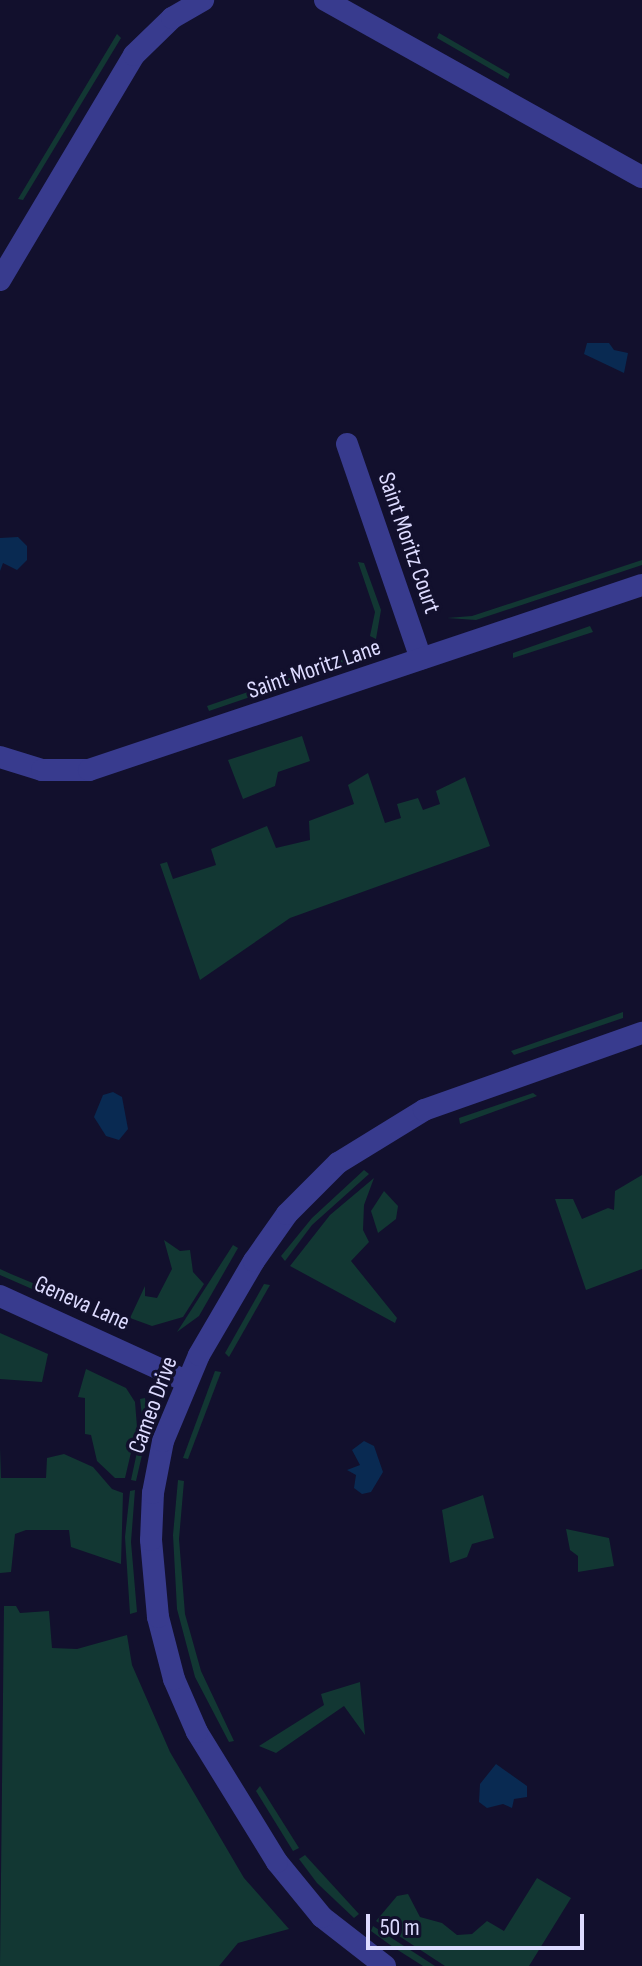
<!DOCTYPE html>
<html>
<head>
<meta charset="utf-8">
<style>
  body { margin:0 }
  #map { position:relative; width:642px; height:1966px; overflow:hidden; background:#12102d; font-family:"Sofia Sans Condensed",sans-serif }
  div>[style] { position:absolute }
  .green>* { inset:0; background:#123733 }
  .water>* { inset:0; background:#092a52 }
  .minor>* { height:22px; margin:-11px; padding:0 11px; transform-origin:11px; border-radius:11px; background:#383b8e }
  span { translate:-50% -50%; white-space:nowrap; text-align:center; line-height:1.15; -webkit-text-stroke:7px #12102d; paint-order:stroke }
  .street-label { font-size:24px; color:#dddbff }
  .scale { position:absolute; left:366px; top:1914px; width:218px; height:36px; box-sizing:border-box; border:4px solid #dddbff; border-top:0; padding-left:10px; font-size:24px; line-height:28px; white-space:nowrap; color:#dddbff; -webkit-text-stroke:6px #12102d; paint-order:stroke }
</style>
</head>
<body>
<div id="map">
  <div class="green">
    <div style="clip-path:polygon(439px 33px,510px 74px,508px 79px,437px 38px)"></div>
    <div style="clip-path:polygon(117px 34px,121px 38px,23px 200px,18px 199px)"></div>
    <div style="clip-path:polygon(642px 560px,642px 565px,476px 620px,447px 618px,472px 616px)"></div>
    <div style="clip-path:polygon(358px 562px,364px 563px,381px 610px,376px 639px,370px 636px,375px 612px)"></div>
    <div style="clip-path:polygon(590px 626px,593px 632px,513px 658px,513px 653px)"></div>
    <div style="clip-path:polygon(367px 644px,368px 653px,355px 661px,209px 711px,207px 706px,350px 657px)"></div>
    <div style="clip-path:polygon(302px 736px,310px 761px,278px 772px,275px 786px,243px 799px,228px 760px)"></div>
    <div style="clip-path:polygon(368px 773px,385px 823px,401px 818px,397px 804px,418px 798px,423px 810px,440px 804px,436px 791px,465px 777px,490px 846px,290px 918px,200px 980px,160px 864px,167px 862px,173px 879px,216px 865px,211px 849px,267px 826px,276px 848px,310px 840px,309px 821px,354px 804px,348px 785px)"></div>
    <div style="clip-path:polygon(623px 1012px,623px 1018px,514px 1055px,511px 1051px)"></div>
    <div style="clip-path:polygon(533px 1093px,537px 1096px,460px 1124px,459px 1118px)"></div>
    <div style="clip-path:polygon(364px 1170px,369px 1174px,312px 1225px,285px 1261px,281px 1256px,312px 1218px)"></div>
    <div style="clip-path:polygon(642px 1175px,642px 1269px,586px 1290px,555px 1199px,573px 1199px,582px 1219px,608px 1208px,614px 1210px,615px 1191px)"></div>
    <div style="clip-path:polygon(374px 1178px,364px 1205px,363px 1230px,369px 1242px,351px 1261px,397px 1318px,395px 1323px,290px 1266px,330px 1215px)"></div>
    <div style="clip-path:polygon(384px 1191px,398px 1206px,396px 1219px,378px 1233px,371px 1211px)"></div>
    <div style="clip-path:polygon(164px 1240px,180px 1251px,190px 1250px,193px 1272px,204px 1284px,183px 1317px,152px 1326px,130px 1318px,145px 1286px,145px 1296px,157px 1298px,172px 1269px)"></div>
    <div style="clip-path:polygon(233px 1245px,238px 1248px,199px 1316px,177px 1332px)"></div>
    <div style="clip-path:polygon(0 1269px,11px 1274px,95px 1309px,91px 1313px,62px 1302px,0 1275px)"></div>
    <div style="clip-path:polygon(264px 1284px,270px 1285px,229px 1357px,225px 1353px)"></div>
    <div style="clip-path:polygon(0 1333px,48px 1354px,42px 1382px,0 1379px)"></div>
    <div style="clip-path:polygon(86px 1369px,126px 1388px,135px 1402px,137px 1427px,125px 1478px,115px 1478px,97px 1461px,91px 1435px,85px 1434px,85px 1398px,78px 1397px)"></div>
    <div style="clip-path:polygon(215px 1371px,221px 1372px,188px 1459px,183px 1458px)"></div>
    <div style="clip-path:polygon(145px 1398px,148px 1429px,136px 1481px,131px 1480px,143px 1424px,140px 1399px)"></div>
    <div style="clip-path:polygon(0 1448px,1px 1478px,46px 1478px,47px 1458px,64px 1454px,93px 1467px,112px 1489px,123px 1493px,121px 1564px,71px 1547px,69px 1530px,26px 1530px,15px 1534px,11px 1572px,0 1573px)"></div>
    <div style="clip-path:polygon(178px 1480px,184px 1481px,179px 1539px,185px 1614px,201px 1671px,234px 1741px,229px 1742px,195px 1677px,177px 1609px,173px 1535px)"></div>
    <div style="clip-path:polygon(135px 1490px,131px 1542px,137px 1612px,130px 1614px,125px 1537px,130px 1491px)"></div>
    <div style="clip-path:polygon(483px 1495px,494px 1538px,472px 1544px,467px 1557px,450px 1563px,442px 1510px)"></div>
    <div style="clip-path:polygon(566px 1529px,609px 1538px,614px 1566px,578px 1572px,578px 1556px,570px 1550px)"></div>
    <div style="clip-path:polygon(4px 1606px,16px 1606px,20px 1613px,49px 1611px,52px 1648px,77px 1649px,127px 1635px,132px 1665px,170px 1752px,244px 1878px,289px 1929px,238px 1943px,219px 1966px,0 1966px)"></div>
    <div style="clip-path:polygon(360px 1682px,365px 1735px,344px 1706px,276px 1753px,259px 1746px,324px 1705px,321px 1694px)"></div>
    <div style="clip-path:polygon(260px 1786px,299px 1848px,293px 1851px,256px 1791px)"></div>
    <div style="clip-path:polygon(305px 1855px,359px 1914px,354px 1918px,317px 1883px,299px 1859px)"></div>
    <div style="clip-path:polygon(537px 1878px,571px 1898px,529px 1966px,445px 1966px,376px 1921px,397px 1896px,408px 1894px,420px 1917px,442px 1923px,457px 1935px,472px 1934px,487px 1921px,504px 1931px)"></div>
    <div style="clip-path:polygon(373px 1926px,435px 1966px,423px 1966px,393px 1947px,371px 1931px)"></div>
  </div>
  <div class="water">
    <div style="clip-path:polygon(587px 343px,609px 343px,614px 350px,628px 353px,624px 373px,584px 354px)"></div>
    <div style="clip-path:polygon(18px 537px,27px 546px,27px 560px,17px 570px,3px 563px,0 571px,0 538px)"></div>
    <div style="clip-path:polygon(113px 1092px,122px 1097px,128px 1129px,119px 1140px,106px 1136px,94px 1117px,103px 1095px)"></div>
    <div style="clip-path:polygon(364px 1441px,374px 1446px,383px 1472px,371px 1492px,362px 1494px,354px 1488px,356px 1475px,347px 1470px,360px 1465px,352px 1450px)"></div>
    <div style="clip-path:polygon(496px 1764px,527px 1786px,527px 1797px,514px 1799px,512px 1808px,503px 1804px,487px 1808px,479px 1802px,480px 1784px)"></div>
  </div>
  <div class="minor">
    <div style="left:325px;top:0;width:363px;rotate:29.2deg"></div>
    <div style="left:0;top:280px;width:262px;rotate:-59.2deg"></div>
    <div style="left:134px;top:55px;width:53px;rotate:-44.2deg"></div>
    <div style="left:172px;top:18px;width:36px;rotate:-30deg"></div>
    <div style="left:347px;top:444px;width:227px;rotate:71deg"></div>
    <div style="left:0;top:757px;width:44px;rotate:17.2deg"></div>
    <div style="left:42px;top:770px;width:47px"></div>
    <div style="left:89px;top:770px;width:583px;rotate:-18.5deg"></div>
    <div style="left:0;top:1296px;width:205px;rotate:24.6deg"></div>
    <div style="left:385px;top:1966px;width:80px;rotate:-142.1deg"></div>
    <div style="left:322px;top:1917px;width:71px;rotate:-129.3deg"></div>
    <div style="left:277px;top:1862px;width:153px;rotate:-121.6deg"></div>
    <div style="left:197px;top:1732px;width:58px;rotate:-113.5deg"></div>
    <div style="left:174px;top:1679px;width:64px;rotate:-104.5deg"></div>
    <div style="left:158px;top:1617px;width:77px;rotate:-95.2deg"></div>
    <div style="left:151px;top:1540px;width:47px;rotate:-87.6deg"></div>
    <div style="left:153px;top:1493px;width:53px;rotate:-79.1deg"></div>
    <div style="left:163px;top:1441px;width:93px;rotate:-67.3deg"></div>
    <div style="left:199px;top:1355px;width:109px;rotate:-59.7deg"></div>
    <div style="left:254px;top:1261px;width:57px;rotate:-54.9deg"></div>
    <div style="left:287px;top:1214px;width:72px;rotate:-45deg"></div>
    <div style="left:338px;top:1163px;width:101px;rotate:-31.6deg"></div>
    <div style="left:424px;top:1110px;width:231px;rotate:-19.5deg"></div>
  </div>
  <div class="street-label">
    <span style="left:409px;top:543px;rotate:71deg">Saint Moritz Court</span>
    <span style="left:314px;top:669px;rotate:-19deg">Saint Moritz Lane</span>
    <span style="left:82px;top:1303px;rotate:24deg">Geneva Lane</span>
    <span style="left:153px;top:1405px;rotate:-70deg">Cameo Drive</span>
  </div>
  <div class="scale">50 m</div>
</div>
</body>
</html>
